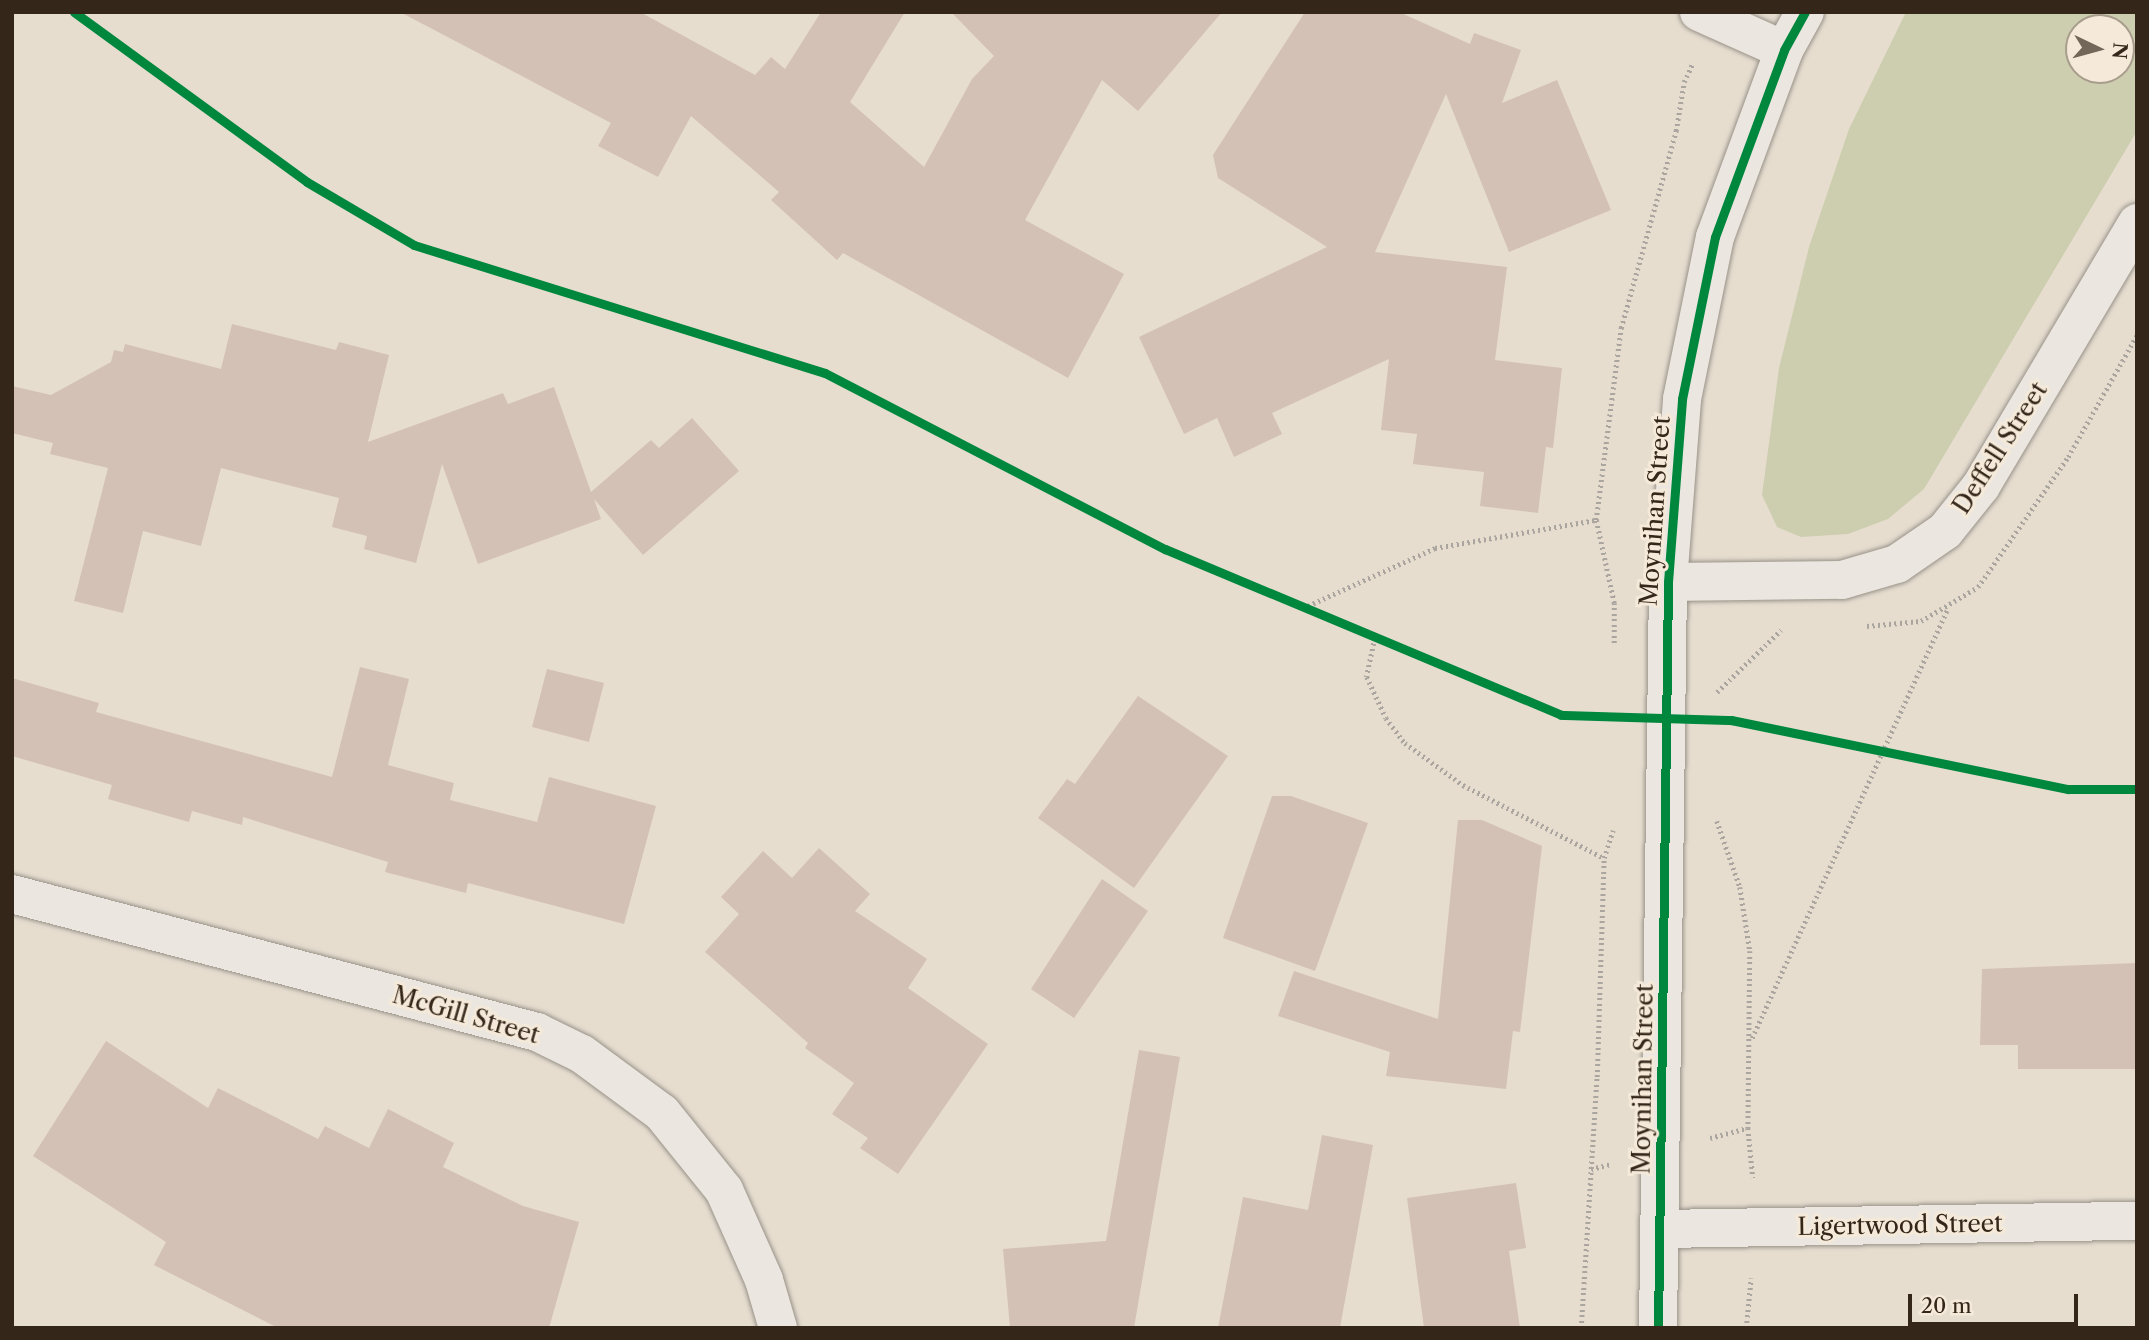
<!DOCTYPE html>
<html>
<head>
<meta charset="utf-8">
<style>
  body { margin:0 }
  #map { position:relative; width:2149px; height:1340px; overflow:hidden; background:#e6ddcf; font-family:"Libre Caslon Text",serif }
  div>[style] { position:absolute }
  .green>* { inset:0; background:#cdceaf }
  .building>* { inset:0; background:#d4c1b6 }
  .path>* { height:4.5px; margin-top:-2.25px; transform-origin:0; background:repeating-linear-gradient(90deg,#aaa59f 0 2px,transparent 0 5.5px) }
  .roads { filter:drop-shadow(0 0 2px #989289) drop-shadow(0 0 2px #989289) }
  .minor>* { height:38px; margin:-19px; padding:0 19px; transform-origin:19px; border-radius:19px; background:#ebe6df }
  .tertiary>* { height:38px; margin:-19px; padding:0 19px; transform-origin:19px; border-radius:19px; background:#ebe6df }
  .cycleway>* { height:9px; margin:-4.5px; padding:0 4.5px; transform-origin:4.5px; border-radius:4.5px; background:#00873e }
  span { translate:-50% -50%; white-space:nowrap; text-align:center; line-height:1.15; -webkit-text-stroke:6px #f5ead9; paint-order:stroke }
  .street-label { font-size:24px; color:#34271a }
  .frame { position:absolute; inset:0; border:14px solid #34271a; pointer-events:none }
  .north { position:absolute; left:2065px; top:14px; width:70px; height:70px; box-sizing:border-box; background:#f5ead9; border:2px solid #a89c8d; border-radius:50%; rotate:95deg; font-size:19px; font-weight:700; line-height:28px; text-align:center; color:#34271a }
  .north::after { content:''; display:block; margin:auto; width:24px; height:32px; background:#726759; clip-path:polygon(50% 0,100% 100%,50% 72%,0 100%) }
  .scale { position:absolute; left:1908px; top:1294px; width:170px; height:32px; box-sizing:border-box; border:4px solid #34271a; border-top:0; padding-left:9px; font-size:21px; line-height:24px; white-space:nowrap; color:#34271a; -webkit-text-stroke:5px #f5ead9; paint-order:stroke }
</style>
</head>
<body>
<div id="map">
  <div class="green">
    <div style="clip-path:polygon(evenodd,1906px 12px,2137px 12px,2137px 131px,1924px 489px,1888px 519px,1848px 534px,1801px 537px,1777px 527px,1762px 495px,1779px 368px,1809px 247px,1849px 129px,1906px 12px,2079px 28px,2121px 28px,2121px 70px,2079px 70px,2079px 28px)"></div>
  </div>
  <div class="building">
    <div style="clip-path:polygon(400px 12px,640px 12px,755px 75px,771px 57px,785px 69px,821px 12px,905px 12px,850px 102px,924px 167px,972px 79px,994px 56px,951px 12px,1222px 12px,1138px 111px,1102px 80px,1025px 220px,1124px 274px,1068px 378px,843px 253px,837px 260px,771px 200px,779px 192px,691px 116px,658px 177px,598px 146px,611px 123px)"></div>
    <div style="clip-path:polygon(1305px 12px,1399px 12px,1470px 44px,1474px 33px,1521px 50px,1502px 103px,1557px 80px,1611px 210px,1509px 252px,1446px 94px,1375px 252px,1507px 267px,1495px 360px,1562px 368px,1553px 448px,1546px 447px,1538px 513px,1480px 506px,1484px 472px,1413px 464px,1417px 434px,1381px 430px,1389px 359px,1272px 413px,1282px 434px,1234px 457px,1217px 418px,1184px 434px,1139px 337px,1327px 247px,1218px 178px,1213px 155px)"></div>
    <div style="clip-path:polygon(232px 324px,336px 350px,339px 342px,389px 355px,368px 442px,503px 393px,508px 404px,554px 387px,591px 492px,651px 440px,659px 448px,692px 418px,739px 471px,643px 555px,594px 499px,601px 519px,478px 564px,442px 464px,416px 563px,364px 549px,367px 536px,332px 527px,339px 498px,221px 468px,201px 546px,143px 531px,123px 613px,74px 601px,108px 468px,50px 454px,53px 443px,12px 433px,12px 386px,51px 395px,111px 362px,114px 350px,123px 352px,125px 344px,221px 369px)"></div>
    <div style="clip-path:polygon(360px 667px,409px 679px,388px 765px,454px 783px,450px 800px,537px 822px,549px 777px,656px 806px,624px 924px,468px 883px,466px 893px,385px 872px,388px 862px,243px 817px,242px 825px,192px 811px,189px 822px,108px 799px,112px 785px,12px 756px,12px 678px,99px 703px,96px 712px,332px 777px)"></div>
    <div style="clip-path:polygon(547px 669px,604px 683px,589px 742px,532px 727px)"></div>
    <div style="clip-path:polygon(1138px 696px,1228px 756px,1134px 888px,1038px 818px,1067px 779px,1075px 784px)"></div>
    <div style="clip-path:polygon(1272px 796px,1291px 796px,1368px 823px,1315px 971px,1223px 938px)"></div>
    <div style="clip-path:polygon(1458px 820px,1482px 820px,1542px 846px,1520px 1032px,1513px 1031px,1506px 1089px,1386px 1076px,1390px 1052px,1278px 1016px,1294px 971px,1438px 1019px)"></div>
    <div style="clip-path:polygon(819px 848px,870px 894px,855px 911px,927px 959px,908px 988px,988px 1044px,898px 1174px,860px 1148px,868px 1138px,832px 1114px,854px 1083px,805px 1048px,808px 1043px,705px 952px,739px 914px,721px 897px,763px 851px,792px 878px)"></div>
    <div style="clip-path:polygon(1102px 879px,1148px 911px,1074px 1018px,1031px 989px)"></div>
    <div style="clip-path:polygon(2137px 963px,2137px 1069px,2018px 1069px,2018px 1045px,1980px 1045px,1982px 969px)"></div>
    <div style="clip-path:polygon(106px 1041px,208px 1108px,218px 1088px,318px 1139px,325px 1126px,369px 1148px,388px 1109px,454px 1143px,443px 1167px,523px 1206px,579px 1222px,549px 1328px,278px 1328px,154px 1265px,166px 1242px,33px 1156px)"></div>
    <div style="clip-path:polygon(1139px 1050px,1180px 1057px,1134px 1328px,1010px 1328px,1003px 1249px,1106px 1241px)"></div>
    <div style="clip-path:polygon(1322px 1135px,1373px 1145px,1340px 1328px,1218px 1328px,1243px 1197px,1308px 1210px)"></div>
    <div style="clip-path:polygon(1516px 1183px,1526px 1248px,1509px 1251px,1520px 1328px,1424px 1328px,1407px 1198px)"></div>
  </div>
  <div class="path">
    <div style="left:1303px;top:608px;width:145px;rotate:-24.4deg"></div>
    <div style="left:1435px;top:548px;width:163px;rotate:-9.9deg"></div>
    <div style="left:1867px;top:626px;width:54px;rotate:-5.3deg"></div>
    <div style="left:1921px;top:621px;width:66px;rotate:-30.8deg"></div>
    <div style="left:1978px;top:587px;width:158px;rotate:-55.3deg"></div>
    <div style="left:2068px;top:457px;width:140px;rotate:-60.5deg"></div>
    <div style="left:1375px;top:638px;width:40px;rotate:102deg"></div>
    <div style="left:1367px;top:677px;width:45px;rotate:65.1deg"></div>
    <div style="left:1386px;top:718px;width:31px;rotate:53deg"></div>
    <div style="left:1405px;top:743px;width:72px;rotate:35.9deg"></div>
    <div style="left:1463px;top:785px;width:159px;rotate:27.4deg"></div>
    <div style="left:1614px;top:643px;width:40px;rotate:-90deg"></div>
    <div style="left:1614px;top:603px;width:85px;rotate:-102.2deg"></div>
    <div style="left:1596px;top:520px;width:194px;rotate:-82.6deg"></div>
    <div style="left:1621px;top:328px;width:205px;rotate:-74.4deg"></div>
    <div style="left:1676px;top:131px;width:50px;rotate:-80.7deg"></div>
    <div style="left:1684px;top:82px;width:21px;rotate:-65deg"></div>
    <div style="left:1717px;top:692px;width:89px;rotate:-44.1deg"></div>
    <div style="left:1717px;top:821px;width:70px;rotate:70.8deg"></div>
    <div style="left:1740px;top:887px;width:65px;rotate:81.1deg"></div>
    <div style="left:1750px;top:951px;width:177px;rotate:90.6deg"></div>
    <div style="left:1748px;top:1128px;width:50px;rotate:84.3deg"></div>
    <div style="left:1752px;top:1038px;width:470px;rotate:-65.5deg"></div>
    <div style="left:1710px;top:1138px;width:39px;rotate:-15deg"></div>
    <div style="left:1591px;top:1169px;width:21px;rotate:-14deg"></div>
    <div style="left:1581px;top:1328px;width:252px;rotate:-86.4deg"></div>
    <div style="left:1597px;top:1077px;width:219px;rotate:-88.2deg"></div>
    <div style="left:1604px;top:858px;width:29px;rotate:-72deg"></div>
    <div style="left:1746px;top:1328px;width:50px;rotate:-84.3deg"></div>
  </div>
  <div class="roads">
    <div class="minor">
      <div style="left:1699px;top:12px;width:93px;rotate:24.1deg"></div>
      <div style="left:1668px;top:582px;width:174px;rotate:-0.7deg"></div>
      <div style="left:1842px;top:580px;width:57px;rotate:-16.2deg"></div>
      <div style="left:1897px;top:564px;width:58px;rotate:-34.5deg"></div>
      <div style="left:1945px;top:531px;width:58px;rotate:-51.3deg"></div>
      <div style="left:1981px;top:486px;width:306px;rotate:-59.3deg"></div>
      <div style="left:12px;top:894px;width:543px;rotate:14.73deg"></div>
      <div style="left:537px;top:1032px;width:50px;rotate:26.1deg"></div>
      <div style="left:582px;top:1054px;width:99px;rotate:36.4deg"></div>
      <div style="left:662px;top:1113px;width:99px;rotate:51.2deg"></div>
      <div style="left:724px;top:1190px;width:98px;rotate:66deg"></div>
      <div style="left:764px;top:1280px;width:50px;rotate:73.7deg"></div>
      <div style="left:1662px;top:1229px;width:475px;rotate:-1deg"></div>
    </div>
    <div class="tertiary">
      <div style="left:1658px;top:1328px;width:746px;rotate:-89.23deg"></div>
      <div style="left:1668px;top:582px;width:184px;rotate:-85.6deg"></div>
      <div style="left:1682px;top:399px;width:165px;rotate:-78.5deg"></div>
      <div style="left:1715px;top:237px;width:199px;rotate:-69.7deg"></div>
      <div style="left:1784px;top:50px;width:43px;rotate:-61.1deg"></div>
    </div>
  </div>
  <div class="cycleway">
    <div style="left:74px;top:12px;width:288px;rotate:36.1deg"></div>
    <div style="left:307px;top:182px;width:124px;rotate:30.5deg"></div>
    <div style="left:414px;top:245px;width:430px;rotate:17.3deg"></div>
    <div style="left:825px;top:373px;width:383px;rotate:27.4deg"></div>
    <div style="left:1165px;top:549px;width:429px;rotate:22.7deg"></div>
    <div style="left:1561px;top:715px;width:170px;rotate:1.7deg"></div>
    <div style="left:1731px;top:720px;width:344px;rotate:11.6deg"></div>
    <div style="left:2068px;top:789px;width:69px"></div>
    <div style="left:1658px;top:1328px;width:746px;rotate:-89.23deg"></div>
    <div style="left:1668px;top:582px;width:184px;rotate:-85.6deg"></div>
    <div style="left:1682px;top:399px;width:165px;rotate:-78.5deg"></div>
    <div style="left:1715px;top:237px;width:199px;rotate:-69.7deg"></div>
    <div style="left:1784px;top:50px;width:43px;rotate:-61.1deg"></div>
  </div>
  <div class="street-label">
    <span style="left:2000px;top:448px;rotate:-57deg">Deffell Street</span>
    <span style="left:1655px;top:511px;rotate:-86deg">Moynihan Street</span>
    <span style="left:466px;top:1015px;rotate:16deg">McGill Street</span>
    <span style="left:1643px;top:1079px;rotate:-89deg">Moynihan Street</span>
    <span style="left:1900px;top:1225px;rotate:-1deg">Ligertwood Street</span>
  </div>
  <div class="frame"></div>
  <div class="north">N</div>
  <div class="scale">20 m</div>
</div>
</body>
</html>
